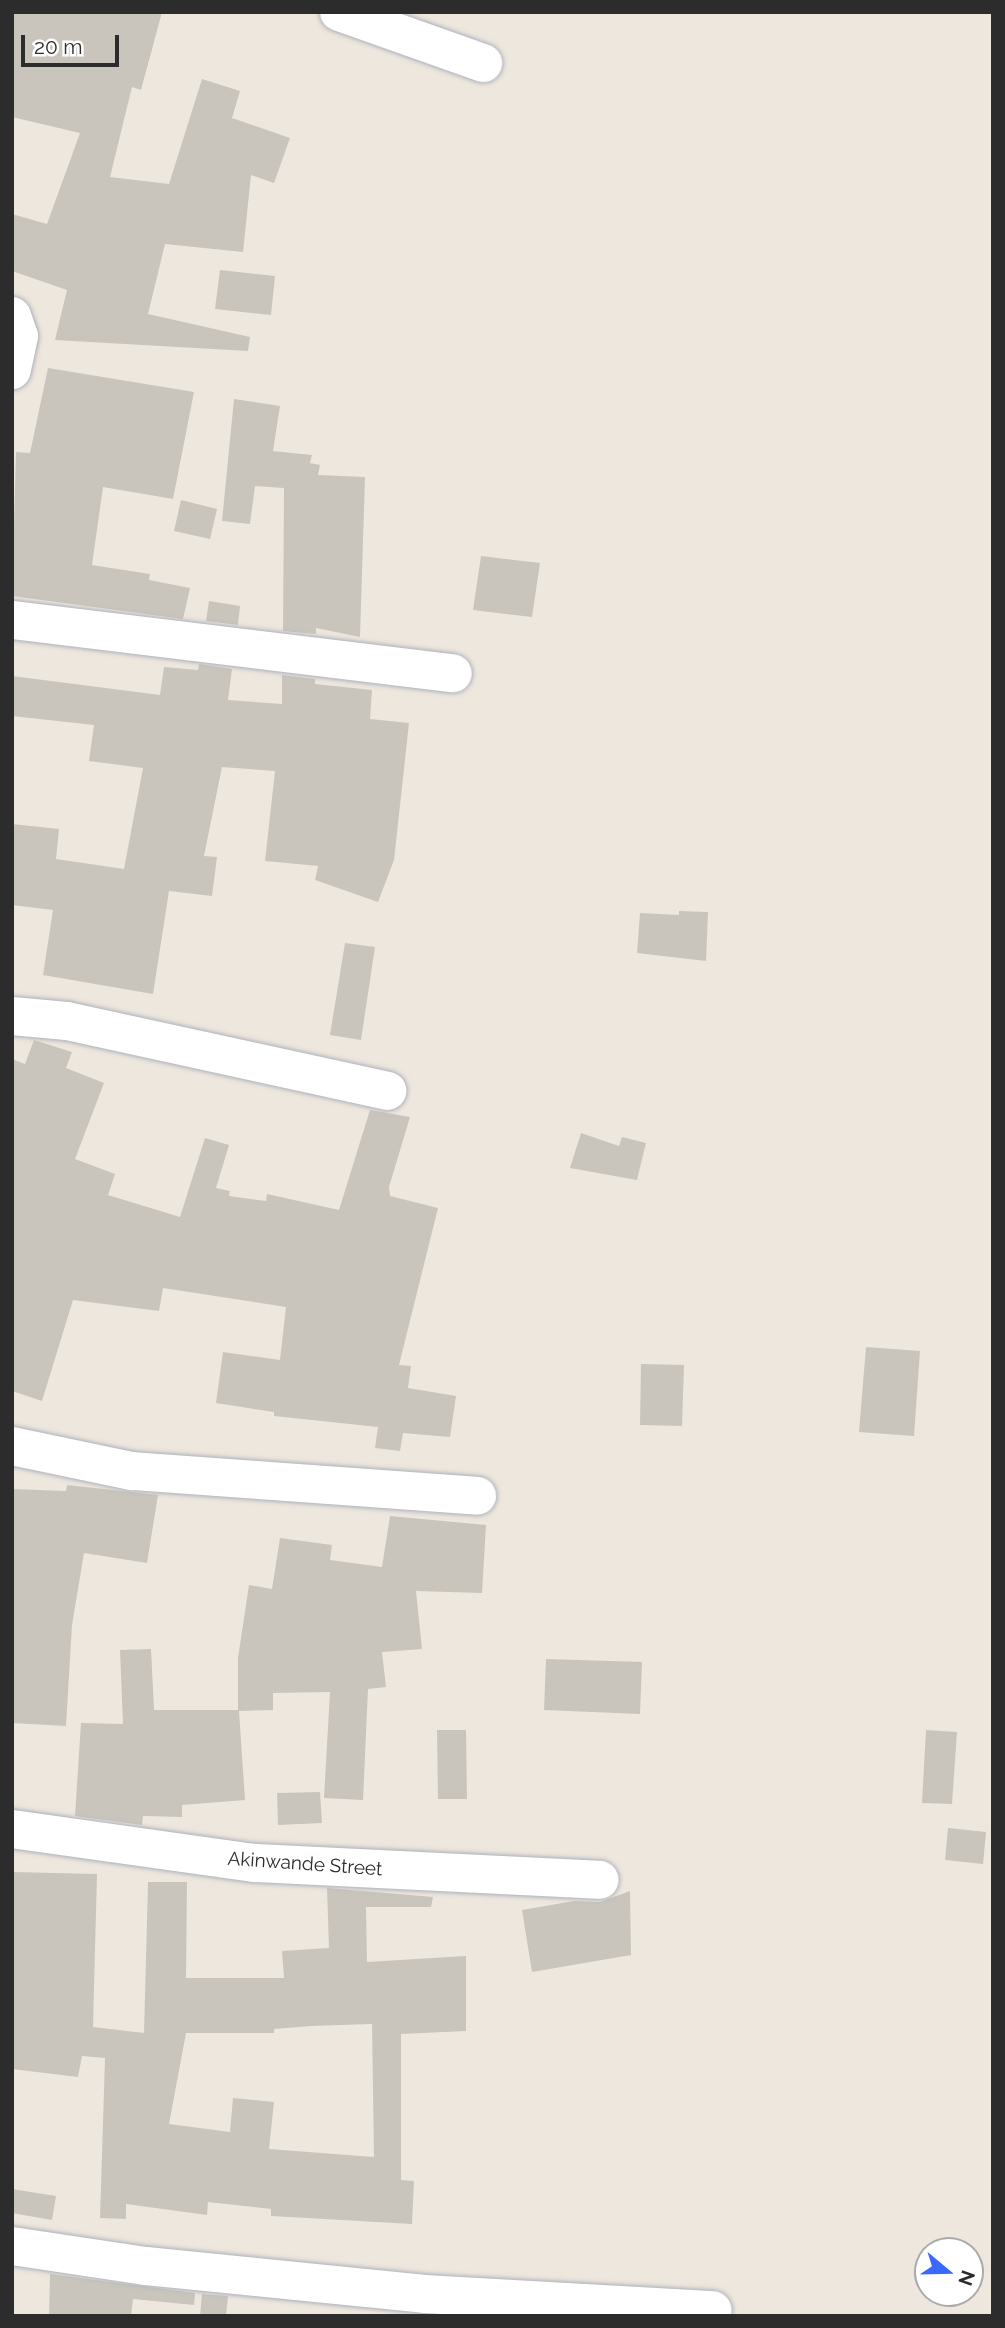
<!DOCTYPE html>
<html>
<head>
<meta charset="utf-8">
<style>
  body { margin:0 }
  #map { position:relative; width:1005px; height:2328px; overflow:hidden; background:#eee7de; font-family:Raleway,sans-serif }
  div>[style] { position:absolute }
  .building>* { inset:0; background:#c9c5bd }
  .roads { filter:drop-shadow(0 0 2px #aeb2bc) drop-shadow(0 0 2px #aeb2bc) }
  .minor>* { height:38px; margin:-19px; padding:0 19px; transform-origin:19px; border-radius:19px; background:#fff }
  span { translate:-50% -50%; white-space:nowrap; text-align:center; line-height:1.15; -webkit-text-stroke:5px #fff; paint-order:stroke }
  .street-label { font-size:19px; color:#2c2c2c }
  .frame { position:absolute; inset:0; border:14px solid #2c2c2c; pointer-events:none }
  .north { position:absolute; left:914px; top:2237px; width:70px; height:70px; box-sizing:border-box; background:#fff; border:2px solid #ababab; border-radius:50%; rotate:109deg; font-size:19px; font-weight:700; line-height:28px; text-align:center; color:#2c2c2c }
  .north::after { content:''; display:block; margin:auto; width:24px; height:32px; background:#3b69ff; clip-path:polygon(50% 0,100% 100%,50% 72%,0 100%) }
  .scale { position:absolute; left:21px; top:35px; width:98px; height:32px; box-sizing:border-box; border:4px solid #2c2c2c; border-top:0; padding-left:9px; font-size:21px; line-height:24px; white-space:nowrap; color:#2c2c2c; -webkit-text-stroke:5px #fff; paint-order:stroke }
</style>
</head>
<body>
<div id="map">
  <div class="building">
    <div style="clip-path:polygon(12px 12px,162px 12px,141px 90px,132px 87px,110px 177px,169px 184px,202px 79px,240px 91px,232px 118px,290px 138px,274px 183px,251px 175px,243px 252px,165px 244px,148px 314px,250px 337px,248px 351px,55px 340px,67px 290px,12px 271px,12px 214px,47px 224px,80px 133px,12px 117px)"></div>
    <div style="clip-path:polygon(220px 270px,275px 276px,271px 315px,215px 309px)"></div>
    <div style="clip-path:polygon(48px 368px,194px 392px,173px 499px,103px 487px,92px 565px,150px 574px,149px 580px,190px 588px,183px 619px,12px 596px,16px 452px,30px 453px)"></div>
    <div style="clip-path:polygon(234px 399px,280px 406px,273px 451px,312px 455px,310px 463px,320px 465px,318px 475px,365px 477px,360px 637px,316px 628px,316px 634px,283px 631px,284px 488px,255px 486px,250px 524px,222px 521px)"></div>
    <div style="clip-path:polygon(181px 500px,217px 509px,210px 539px,174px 531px)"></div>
    <div style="clip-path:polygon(481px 556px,540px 563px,532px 617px,473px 610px)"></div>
    <div style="clip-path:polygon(209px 601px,240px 606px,238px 625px,206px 621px)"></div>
    <div style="clip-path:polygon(199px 664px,232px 669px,228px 700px,282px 704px,282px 675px,315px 679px,315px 684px,372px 690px,370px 719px,409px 723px,394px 860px,378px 902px,315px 880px,318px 866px,265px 861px,275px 771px,222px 767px,204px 856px,217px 857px,212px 896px,169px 891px,153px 994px,43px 975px,53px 910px,12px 905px,12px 824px,59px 829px,56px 859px,124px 869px,143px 768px,89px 761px,94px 725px,12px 716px,12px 676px,160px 695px,164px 667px,198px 670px)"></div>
    <div style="clip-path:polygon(679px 911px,708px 912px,706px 961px,637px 953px,640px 913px,679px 915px)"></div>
    <div style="clip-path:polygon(345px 943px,375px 947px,361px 1040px,330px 1035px)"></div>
    <div style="clip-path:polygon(34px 1040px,72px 1052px,66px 1068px,104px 1083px,75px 1159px,115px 1174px,108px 1195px,180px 1217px,205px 1138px,229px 1145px,216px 1188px,230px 1191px,229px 1196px,266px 1201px,267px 1194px,339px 1210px,370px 1110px,410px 1117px,389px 1187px,390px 1196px,438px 1208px,399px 1365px,411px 1366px,408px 1388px,456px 1396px,450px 1437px,403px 1433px,400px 1451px,375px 1448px,378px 1427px,274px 1416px,274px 1412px,216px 1403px,223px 1352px,280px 1360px,286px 1307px,163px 1288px,159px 1311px,73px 1300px,42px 1401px,12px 1391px,12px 1059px,25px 1064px)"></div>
    <div style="clip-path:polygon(581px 1133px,619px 1146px,622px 1137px,646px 1143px,637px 1180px,570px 1168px)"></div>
    <div style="clip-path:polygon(866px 1347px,920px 1351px,914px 1436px,859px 1432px)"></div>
    <div style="clip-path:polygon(641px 1364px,684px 1365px,682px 1426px,640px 1425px)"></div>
    <div style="clip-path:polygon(67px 1485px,158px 1495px,147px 1563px,84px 1553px,72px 1625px,66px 1726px,12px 1723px,12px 1489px,66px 1491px)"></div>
    <div style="clip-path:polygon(390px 1516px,486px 1525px,482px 1593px,416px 1591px,422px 1649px,382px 1652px,386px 1687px,368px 1689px,363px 1800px,324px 1798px,330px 1692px,273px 1693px,273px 1710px,239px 1711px,245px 1800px,182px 1805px,182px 1817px,143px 1816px,142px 1825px,75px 1816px,81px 1723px,123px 1724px,120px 1650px,151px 1649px,154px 1710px,238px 1710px,238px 1658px,249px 1585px,272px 1589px,280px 1538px,332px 1545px,330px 1560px,382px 1567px)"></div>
    <div style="clip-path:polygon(546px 1659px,642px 1662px,640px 1714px,544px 1710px)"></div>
    <div style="clip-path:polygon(437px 1730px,466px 1730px,467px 1799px,438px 1799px)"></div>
    <div style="clip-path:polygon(926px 1730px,957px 1732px,952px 1804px,922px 1803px)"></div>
    <div style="clip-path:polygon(320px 1792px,322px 1823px,278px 1825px,277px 1793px)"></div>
    <div style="clip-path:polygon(948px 1828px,986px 1832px,983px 1864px,945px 1860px)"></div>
    <div style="clip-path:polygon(evenodd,12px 1872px,97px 1874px,93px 2027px,144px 2033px,148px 1882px,187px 1882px,186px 1978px,284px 1978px,282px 1951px,329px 1948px,327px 1888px,433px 1897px,431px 1907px,366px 1907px,367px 1962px,466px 1956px,466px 2031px,401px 2034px,401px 2180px,414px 2181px,412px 2224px,271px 2216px,271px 2209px,208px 2202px,207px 2215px,126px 2204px,126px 2219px,100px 2218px,105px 2058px,82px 2056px,78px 2077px,12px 2069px,12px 1872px,372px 2024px,374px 2157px,269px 2149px,274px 2102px,233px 2098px,230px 2132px,169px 2124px,186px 2033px,274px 2033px,274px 2029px,311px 2026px,372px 2024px)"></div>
    <div style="clip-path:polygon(630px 1891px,631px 1955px,532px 1972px,522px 1910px,574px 1901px,600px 1902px)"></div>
    <div style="clip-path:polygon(12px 2189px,56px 2196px,52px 2220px,12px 2213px)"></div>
    <div style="clip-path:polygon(50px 2274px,195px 2293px,194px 2305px,133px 2299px,131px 2316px,49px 2316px)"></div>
    <div style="clip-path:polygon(202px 2294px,228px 2296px,226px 2316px,200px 2316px)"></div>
  </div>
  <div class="roads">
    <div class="minor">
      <div style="left:339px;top:12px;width:153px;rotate:19.5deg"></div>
      <div style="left:12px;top:316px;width:21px;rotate:71deg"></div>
      <div style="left:19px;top:336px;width:35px;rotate:102deg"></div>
      <div style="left:12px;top:620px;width:444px;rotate:6.9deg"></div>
      <div style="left:12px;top:1016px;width:55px;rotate:5.2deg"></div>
      <div style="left:67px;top:1021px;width:328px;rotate:12.3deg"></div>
      <div style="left:12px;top:1446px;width:123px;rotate:11.8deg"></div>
      <div style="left:132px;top:1471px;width:346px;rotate:4.1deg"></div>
      <div style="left:12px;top:1829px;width:245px;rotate:8deg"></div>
      <div style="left:255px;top:1863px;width:345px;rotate:2.8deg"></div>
      <div style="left:12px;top:2246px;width:135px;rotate:8.5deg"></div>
      <div style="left:146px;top:2266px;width:280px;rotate:5.7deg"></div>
      <div style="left:425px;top:2294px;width:288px;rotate:3.2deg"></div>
    </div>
  </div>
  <div class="street-label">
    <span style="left:305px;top:1864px;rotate:4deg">Akinwande Street</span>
  </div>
  <div class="frame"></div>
  <div class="north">N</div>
  <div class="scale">20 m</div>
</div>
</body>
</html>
